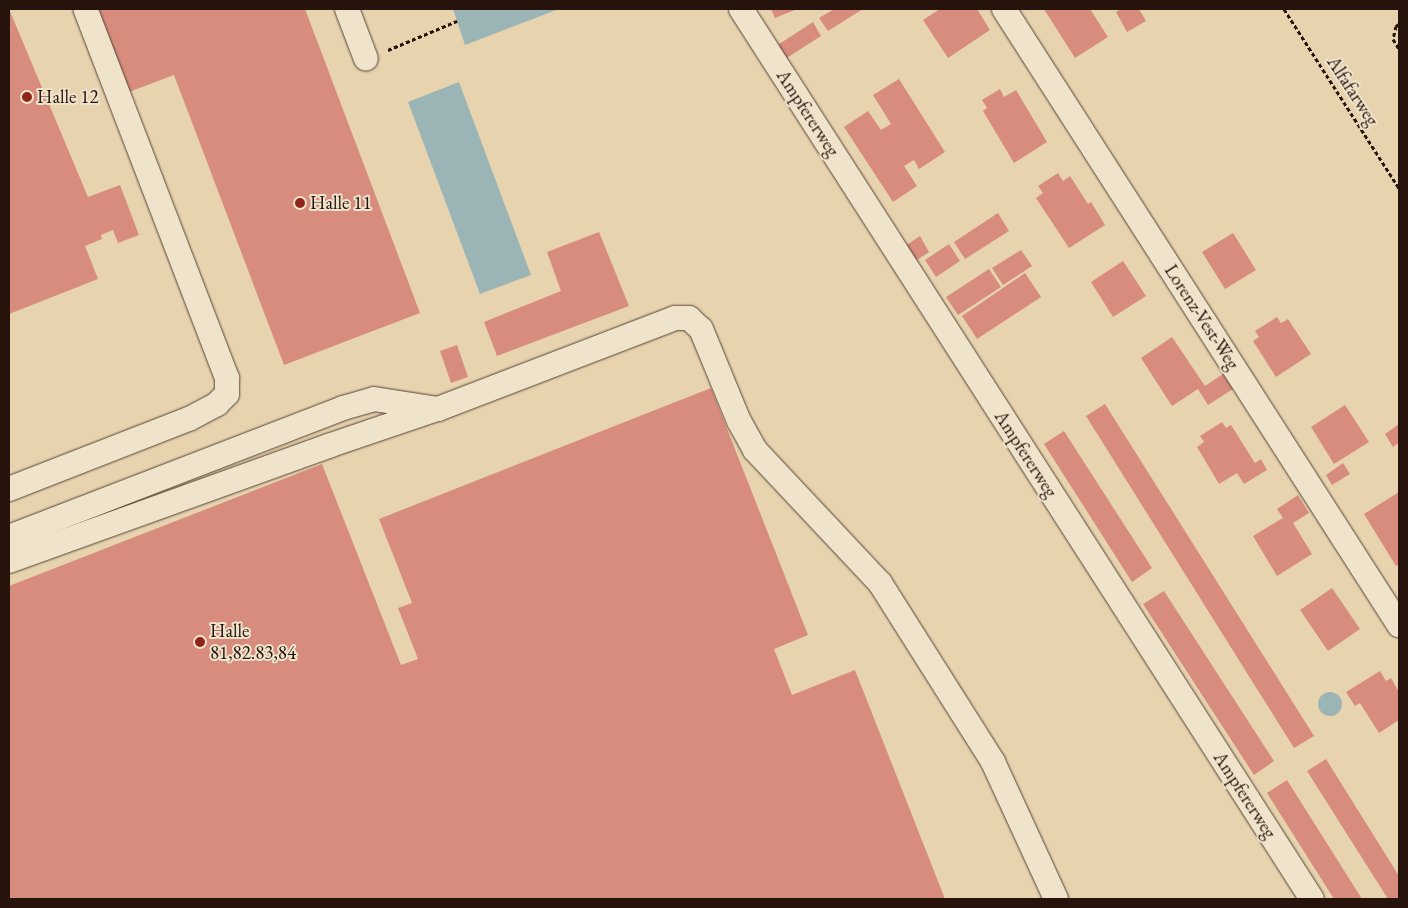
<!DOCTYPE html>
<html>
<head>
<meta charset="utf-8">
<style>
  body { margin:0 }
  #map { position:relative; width:1408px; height:908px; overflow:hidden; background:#e7d4af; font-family:"EB Garamond",serif }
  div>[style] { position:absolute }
  .water>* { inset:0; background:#9bb5b6 }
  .round { border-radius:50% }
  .building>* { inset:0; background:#d78c7e }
  .path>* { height:3px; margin-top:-1.5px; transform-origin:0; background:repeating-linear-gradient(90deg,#25130c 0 4px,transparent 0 6.5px) }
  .roads { filter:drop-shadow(0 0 1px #564335) drop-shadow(0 0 1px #564335) }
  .minor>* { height:24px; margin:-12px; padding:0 12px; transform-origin:12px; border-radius:12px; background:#efe3cb }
  .dots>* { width:14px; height:14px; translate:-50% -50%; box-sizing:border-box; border:2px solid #efe3cb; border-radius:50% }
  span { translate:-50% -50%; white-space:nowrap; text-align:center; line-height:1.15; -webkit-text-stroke:4px #efe3cb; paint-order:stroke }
  .street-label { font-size:19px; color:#25130c }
  .poi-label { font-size:19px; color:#25130c }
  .left { translate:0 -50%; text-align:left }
  .frame { position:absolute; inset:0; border:10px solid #25130c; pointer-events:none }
</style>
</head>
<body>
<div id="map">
  <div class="water">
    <div style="clip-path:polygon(453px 9px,559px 9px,465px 45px)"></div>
    <div style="clip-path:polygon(459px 82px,531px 275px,480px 294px,408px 102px)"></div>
    <div class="round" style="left:1318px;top:692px;width:24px;height:24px"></div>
  </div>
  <div class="building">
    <div style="clip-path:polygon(9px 9px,88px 197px,120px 185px,139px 235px,118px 243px,113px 230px,101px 235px,102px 239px,85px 246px,98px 279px,9px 314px)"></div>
    <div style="clip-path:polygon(96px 9px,305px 9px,420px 313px,284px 365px,174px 75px,129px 92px)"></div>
    <div style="clip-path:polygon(771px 9px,797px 9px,775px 18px)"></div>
    <div style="clip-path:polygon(834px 9px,863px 9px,828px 31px,819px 18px)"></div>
    <div style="clip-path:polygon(940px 9px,977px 9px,990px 30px,948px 58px,923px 20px)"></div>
    <div style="clip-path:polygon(1044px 9px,1090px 9px,1108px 37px,1075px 58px)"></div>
    <div style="clip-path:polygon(1121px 9px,1139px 9px,1146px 21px,1127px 32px,1116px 12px)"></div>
    <div style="clip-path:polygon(813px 22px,821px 36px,782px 61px,773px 48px)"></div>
    <div style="clip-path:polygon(899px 79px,945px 152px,919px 169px,914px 160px,904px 166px,917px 186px,893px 202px,844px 127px,868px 111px,881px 130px,891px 124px,873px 95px)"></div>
    <div style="clip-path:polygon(1000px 89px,1004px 97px,1016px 90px,1047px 142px,1014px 163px,983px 111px,987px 108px,982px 100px)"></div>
    <div style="clip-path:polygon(1058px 173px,1063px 181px,1070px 176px,1088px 204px,1091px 202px,1105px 225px,1069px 248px,1036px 198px,1043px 193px,1038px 186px)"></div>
    <div style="clip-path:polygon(998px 213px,1009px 231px,965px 259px,954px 242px)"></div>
    <div style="clip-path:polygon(599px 232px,629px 306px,497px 356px,484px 322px,561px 291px,547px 252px)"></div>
    <div style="clip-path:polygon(1233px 233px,1256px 270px,1225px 289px,1202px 252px)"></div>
    <div style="clip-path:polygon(920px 236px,929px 252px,914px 262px,905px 246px)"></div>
    <div style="clip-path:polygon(949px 244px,960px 261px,936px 277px,925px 260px)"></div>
    <div style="clip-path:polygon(1021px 250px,1032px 266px,1003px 285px,992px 268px)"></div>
    <div style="clip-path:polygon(1123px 261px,1146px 296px,1113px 317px,1091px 282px)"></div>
    <div style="clip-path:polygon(989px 269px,1001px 287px,958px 315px,946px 297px)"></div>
    <div style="clip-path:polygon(1025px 273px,1041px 297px,977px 339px,962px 316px)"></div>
    <div style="clip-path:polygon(1277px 317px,1281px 323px,1288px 319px,1311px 354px,1276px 377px,1253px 341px,1259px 337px,1255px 331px)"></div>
    <div style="clip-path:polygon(1172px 337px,1205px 386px,1223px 374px,1233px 389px,1208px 405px,1198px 389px,1172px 406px,1141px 358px)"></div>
    <div style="clip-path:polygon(457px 345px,468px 377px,451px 383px,440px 351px)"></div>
    <div style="clip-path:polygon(711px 388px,808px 635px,774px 649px,792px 695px,855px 670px,945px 899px,9px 899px,9px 586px,322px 464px,401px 665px,418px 659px,398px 608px,412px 603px,379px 519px)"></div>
    <div style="clip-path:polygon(1105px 404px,1314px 736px,1294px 748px,1086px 416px)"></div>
    <div style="clip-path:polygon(1345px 405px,1369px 442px,1334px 464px,1311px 427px)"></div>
    <div style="clip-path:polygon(1222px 422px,1226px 428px,1231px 425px,1255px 463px,1261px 459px,1267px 470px,1244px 484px,1237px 473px,1219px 484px,1197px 447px,1204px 442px,1200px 436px)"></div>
    <div style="clip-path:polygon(1399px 424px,1399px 443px,1393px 447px,1385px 434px)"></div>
    <div style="clip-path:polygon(1064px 431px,1152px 568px,1132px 582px,1044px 444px)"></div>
    <div style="clip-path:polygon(1343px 463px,1350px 474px,1332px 485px,1326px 475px)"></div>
    <div style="clip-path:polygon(1399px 492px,1399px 564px,1396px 566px,1364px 514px)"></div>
    <div style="clip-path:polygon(1298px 495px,1309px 513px,1293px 523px,1312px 554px,1277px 576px,1253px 536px,1283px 518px,1277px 509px)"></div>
    <div style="clip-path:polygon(1332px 588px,1360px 629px,1328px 651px,1300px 610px)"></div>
    <div style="clip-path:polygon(1164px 591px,1274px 761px,1254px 775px,1143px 604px)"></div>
    <div style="clip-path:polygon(1380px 671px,1386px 681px,1391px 678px,1399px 692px,1399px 720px,1379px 733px,1360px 703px,1355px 706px,1346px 692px)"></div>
    <div style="clip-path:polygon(1326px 759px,1399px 876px,1399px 899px,1388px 899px,1307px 771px)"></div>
    <div style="clip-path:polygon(1287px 780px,1362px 899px,1334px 899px,1267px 793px)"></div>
  </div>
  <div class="path">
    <div style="left:1284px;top:9px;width:213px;rotate:57.3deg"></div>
    <div style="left:1399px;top:24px;width:4px;rotate:146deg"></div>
    <div style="left:1396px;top:26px;width:13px;rotate:103deg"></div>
    <div style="left:1393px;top:39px;width:12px;rotate:59deg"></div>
    <div style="left:388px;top:50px;width:75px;rotate:-22.8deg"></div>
  </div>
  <div class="roads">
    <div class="minor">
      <div style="left:347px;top:9px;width:53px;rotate:69.2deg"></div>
      <div style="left:741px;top:9px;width:1057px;rotate:57.32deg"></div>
      <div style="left:1004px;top:9px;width:732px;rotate:57.33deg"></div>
      <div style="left:9px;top:489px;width:193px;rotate:-21.3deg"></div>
      <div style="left:189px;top:419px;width:32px;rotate:-28deg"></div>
      <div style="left:217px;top:404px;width:14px;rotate:-45deg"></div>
      <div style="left:227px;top:394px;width:16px;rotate:-90deg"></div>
      <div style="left:227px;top:378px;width:395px;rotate:-111deg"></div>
      <div style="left:9px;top:537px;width:358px;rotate:-21.1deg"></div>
      <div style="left:343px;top:408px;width:32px;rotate:-16deg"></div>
      <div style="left:374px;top:399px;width:65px;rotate:8.9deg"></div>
      <div style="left:438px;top:409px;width:254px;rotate:-21deg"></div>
      <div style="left:675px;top:318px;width:14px"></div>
      <div style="left:689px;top:318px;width:16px;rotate:43deg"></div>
      <div style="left:701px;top:329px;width:100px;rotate:67.6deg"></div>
      <div style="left:739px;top:421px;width:33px;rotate:61deg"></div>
      <div style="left:755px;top:450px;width:183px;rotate:46.8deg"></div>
      <div style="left:880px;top:583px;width:212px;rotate:57.7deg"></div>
      <div style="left:993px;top:762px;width:151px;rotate:65.3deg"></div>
      <div style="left:9px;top:561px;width:342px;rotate:-19.8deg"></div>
      <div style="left:331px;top:445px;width:109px;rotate:-18.8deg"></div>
    </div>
  </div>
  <div class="dots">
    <div style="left:27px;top:97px;background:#8f2418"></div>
    <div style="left:300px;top:203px;background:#8f2418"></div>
    <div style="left:200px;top:642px;background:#8f2418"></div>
  </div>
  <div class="street-label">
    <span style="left:1353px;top:91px;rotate:57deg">Alfafarweg</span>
    <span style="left:808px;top:113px;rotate:57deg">Ampfererweg</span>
    <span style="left:1202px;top:317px;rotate:57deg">Lorenz-Vest-Weg</span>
    <span style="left:1026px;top:454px;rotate:57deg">Ampfererweg</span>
    <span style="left:1245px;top:795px;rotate:57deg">Ampfererweg</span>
  </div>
  <div class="poi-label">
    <span class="left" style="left:37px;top:97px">Halle 12</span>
    <span class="left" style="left:310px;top:203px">Halle 11</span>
    <span class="left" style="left:210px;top:642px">Halle<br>81,82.83,84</span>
  </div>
  <div class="frame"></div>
</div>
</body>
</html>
